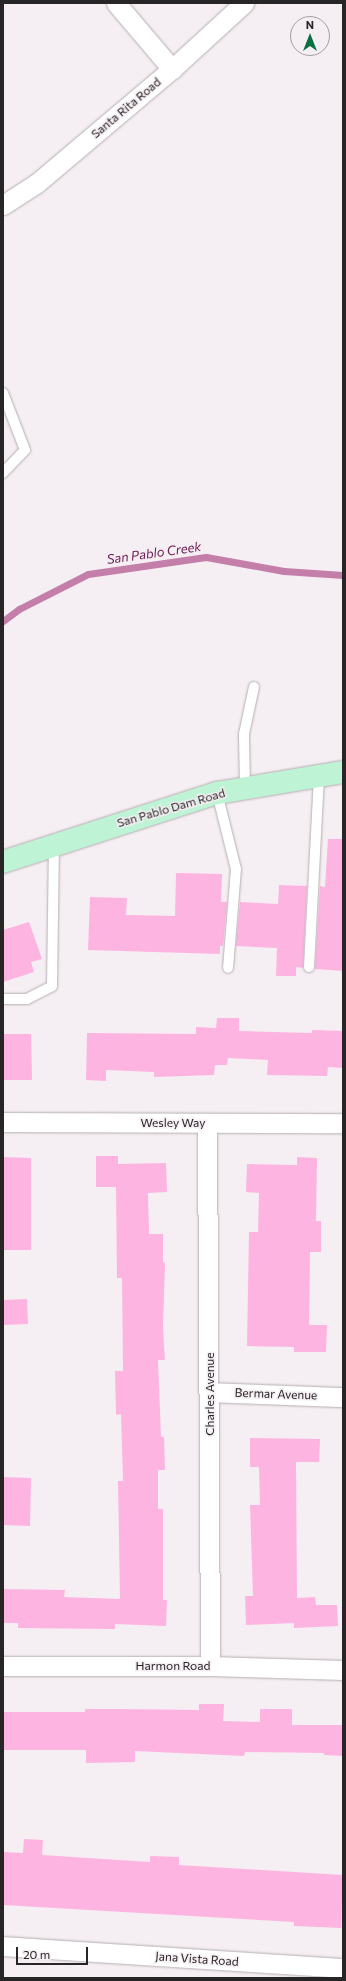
<!DOCTYPE html>
<html>
<head>
<meta charset="utf-8">
<style>
  body { margin:0 }
  #map { position:relative; width:346px; height:1981px; overflow:hidden; background:#f5eef2; font-family:Commissioner,sans-serif }
  div>[style] { position:absolute }
  .stream>* { height:7px; margin:-3.5px; padding:0 3.5px; transform-origin:3.5px; border-radius:3.5px; background:#c47eaa }
  .building>* { inset:0; background:#feb4e1 }
  .roads { filter:drop-shadow(0 0 1px #b5aeb2) drop-shadow(0 0 1px #b5aeb2) }
  .lane>* { height:10px; margin:-5px; padding:0 5px; transform-origin:5px; border-radius:5px; background:#fff }
  .street>* { height:19px; margin:-9.5px; padding:0 9.5px; transform-origin:9.5px; border-radius:9.5px; background:#fff }
  .primary>* { height:22px; margin:-11px; padding:0 11px; transform-origin:11px; border-radius:11px; background:#bff3d5 }
  span { translate:-50% -50%; white-space:nowrap; text-align:center; line-height:1.15; -webkit-text-stroke:3px #f5eef2; paint-order:stroke }
  .street-label { font-size:12px; color:#282527 }
  .water-label { font-size:13px; color:#6d1955; font-style:italic }
  .frame { position:absolute; inset:0; border:4px solid #282527; pointer-events:none }
  .north { position:absolute; left:290px; top:16px; width:40px; height:40px; box-sizing:border-box; background:#f5eef2; border:1px solid #a39ea1; border-radius:50%; rotate:0deg; font-size:11px; font-weight:700; line-height:16px; text-align:center; color:#282527 }
  .north::after { content:''; display:block; margin:auto; width:14px; height:18px; background:#0b6f45; clip-path:polygon(50% 0,100% 100%,50% 72%,0 100%) }
  .scale { position:absolute; left:16px; top:1947px; width:72px; height:18px; box-sizing:border-box; border:2px solid #282527; border-top:0; padding-left:5px; font-size:12px; line-height:14px; white-space:nowrap; color:#282527; -webkit-text-stroke:3px #f5eef2; paint-order:stroke }
</style>
</head>
<body>
<div id="map">
  <div class="stream">
    <div style="left:3px;top:621px;width:20px;rotate:-37deg"></div>
    <div style="left:19px;top:609px;width:77px;rotate:-26.9deg"></div>
    <div style="left:88px;top:574px;width:119px;rotate:-8.2deg"></div>
    <div style="left:206px;top:557px;width:79px;rotate:10.2deg"></div>
    <div style="left:284px;top:571px;width:59px;rotate:3.9deg"></div>
  </div>
  <div class="building">
    <div style="clip-path:polygon(328px 839px,343px 839px,343px 971px,315px 969px,320px 886px,325px 887px)"></div>
    <div style="clip-path:polygon(176px 873px,222px 874px,221px 902px,227px 902px,223px 946px,220px 946px,220px 954px,88px 950px,90px 897px,127px 898px,126px 915px,175px 916px)"></div>
    <div style="clip-path:polygon(279px 885px,307px 886px,303px 968px,296px 967px,296px 976px,276px 976px,277px 948px,236px 946px,240px 902px,278px 904px)"></div>
    <div style="clip-path:polygon(29px 922px,42px 959px,31px 962px,34px 972px,3px 982px,3px 930px)"></div>
    <div style="clip-path:polygon(217px 1018px,239px 1018px,239px 1031px,312px 1033px,312px 1030px,343px 1031px,343px 1068px,328px 1067px,327px 1076px,267px 1075px,268px 1060px,228px 1058px,227px 1065px,215px 1065px,214px 1075px,154px 1077px,154px 1072px,106px 1070px,106px 1081px,86px 1080px,87px 1033px,196px 1034px,196px 1027px,216px 1028px)"></div>
    <div style="clip-path:polygon(3px 1034px,31px 1034px,32px 1080px,3px 1080px)"></div>
    <div style="clip-path:polygon(96px 1156px,118px 1156px,118px 1164px,166px 1163px,167px 1192px,148px 1193px,149px 1234px,163px 1234px,163px 1262px,165px 1263px,163px 1328px,165px 1360px,158px 1360px,161px 1437px,164px 1437px,165px 1470px,158px 1470px,158px 1509px,163px 1509px,163px 1600px,167px 1600px,166px 1626px,115px 1624px,115px 1629px,18px 1628px,18px 1623px,3px 1623px,3px 1589px,65px 1590px,64px 1597px,120px 1599px,118px 1481px,123px 1481px,121px 1414px,116px 1415px,115px 1371px,123px 1371px,122px 1278px,117px 1278px,116px 1187px,96px 1187px)"></div>
    <div style="clip-path:polygon(3px 1157px,31px 1158px,31px 1250px,3px 1250px)"></div>
    <div style="clip-path:polygon(297px 1157px,317px 1158px,316px 1221px,321px 1221px,321px 1252px,310px 1252px,309px 1325px,327px 1325px,326px 1352px,294px 1352px,294px 1347px,247px 1346px,249px 1232px,258px 1232px,259px 1193px,246px 1192px,247px 1164px,297px 1165px)"></div>
    <div style="clip-path:polygon(27px 1299px,28px 1324px,3px 1325px,3px 1300px)"></div>
    <div style="clip-path:polygon(250px 1438px,320px 1439px,319px 1462px,296px 1462px,297px 1598px,315px 1597px,316px 1605px,337px 1605px,338px 1626px,294px 1628px,294px 1623px,246px 1625px,245px 1596px,253px 1596px,250px 1505px,260px 1505px,259px 1467px,250px 1467px)"></div>
    <div style="clip-path:polygon(3px 1477px,31px 1478px,30px 1526px,3px 1525px)"></div>
    <div style="clip-path:polygon(199px 1704px,224px 1704px,223px 1721px,260px 1722px,260px 1709px,292px 1709px,292px 1725px,343px 1725px,343px 1756px,324px 1755px,324px 1753px,245px 1752px,244px 1756px,135px 1751px,135px 1762px,86px 1763px,86px 1750px,3px 1750px,3px 1712px,85px 1712px,85px 1709px,115px 1709px,199px 1710px)"></div>
    <div style="clip-path:polygon(24px 1839px,43px 1840px,42px 1855px,150px 1862px,150px 1856px,179px 1857px,179px 1865px,343px 1875px,341px 1928px,294px 1926px,294px 1922px,3px 1905px,3px 1852px,23px 1853px)"></div>
  </div>
  <div class="roads">
    <div class="lane">
      <div style="left:3px;top:393px;width:61px;rotate:68.9deg"></div>
      <div style="left:25px;top:450px;width:32px;rotate:134deg"></div>
      <div style="left:245px;top:788px;width:54px;rotate:-91.1deg"></div>
      <div style="left:244px;top:734px;width:48px;rotate:-78deg"></div>
      <div style="left:217px;top:793px;width:78px;rotate:76deg"></div>
      <div style="left:236px;top:869px;width:99px;rotate:94.6deg"></div>
      <div style="left:309px;top:967px;width:193px;rotate:-87deg"></div>
      <div style="left:3px;top:999px;width:24px"></div>
      <div style="left:27px;top:999px;width:28px;rotate:-27deg"></div>
      <div style="left:52px;top:986px;width:142px;rotate:-89.2deg"></div>
    </div>
    <div class="street">
      <div style="left:116px;top:3px;width:87px;rotate:49.7deg"></div>
      <div style="left:3px;top:205px;width:40px;rotate:-32.9deg"></div>
      <div style="left:37px;top:183px;width:177px;rotate:-40.2deg"></div>
      <div style="left:172px;top:69px;width:98px;rotate:-42.5deg"></div>
      <div style="left:3px;top:1122px;width:340px;rotate:0.2deg"></div>
      <div style="left:207px;top:1123px;width:543px;rotate:89.68deg"></div>
      <div style="left:210px;top:1392px;width:133px;rotate:2.2deg"></div>
      <div style="left:3px;top:1666px;width:207px"></div>
      <div style="left:210px;top:1666px;width:133px;rotate:1.7deg"></div>
      <div style="left:3px;top:1946px;width:341px;rotate:3.7deg"></div>
    </div>
    <div class="primary">
      <div style="left:3px;top:862px;width:225px;rotate:-17.9deg"></div>
      <div style="left:217px;top:793px;width:128px;rotate:-9.5deg"></div>
    </div>
  </div>
  <div class="street-label">
    <span style="left:126px;top:108px;rotate:-40deg">Santa Rita Road</span>
    <span style="left:171px;top:808px;rotate:-16deg">San Pablo Dam Road</span>
    <span style="left:173px;top:1123px">Wesley Way</span>
    <span style="left:210px;top:1394px;rotate:-90deg">Charles Avenue</span>
    <span style="left:276px;top:1394px;rotate:2deg">Bermar Avenue</span>
    <span style="left:173px;top:1666px">Harmon Road</span>
    <span style="left:197px;top:1959px;rotate:4deg">Jana Vista Road</span>
  </div>
  <div class="water-label">
    <span style="left:154px;top:553px;rotate:-8deg">San Pablo Creek</span>
  </div>
  <div class="frame"></div>
  <div class="north">N</div>
  <div class="scale">20 m</div>
</div>
</body>
</html>
